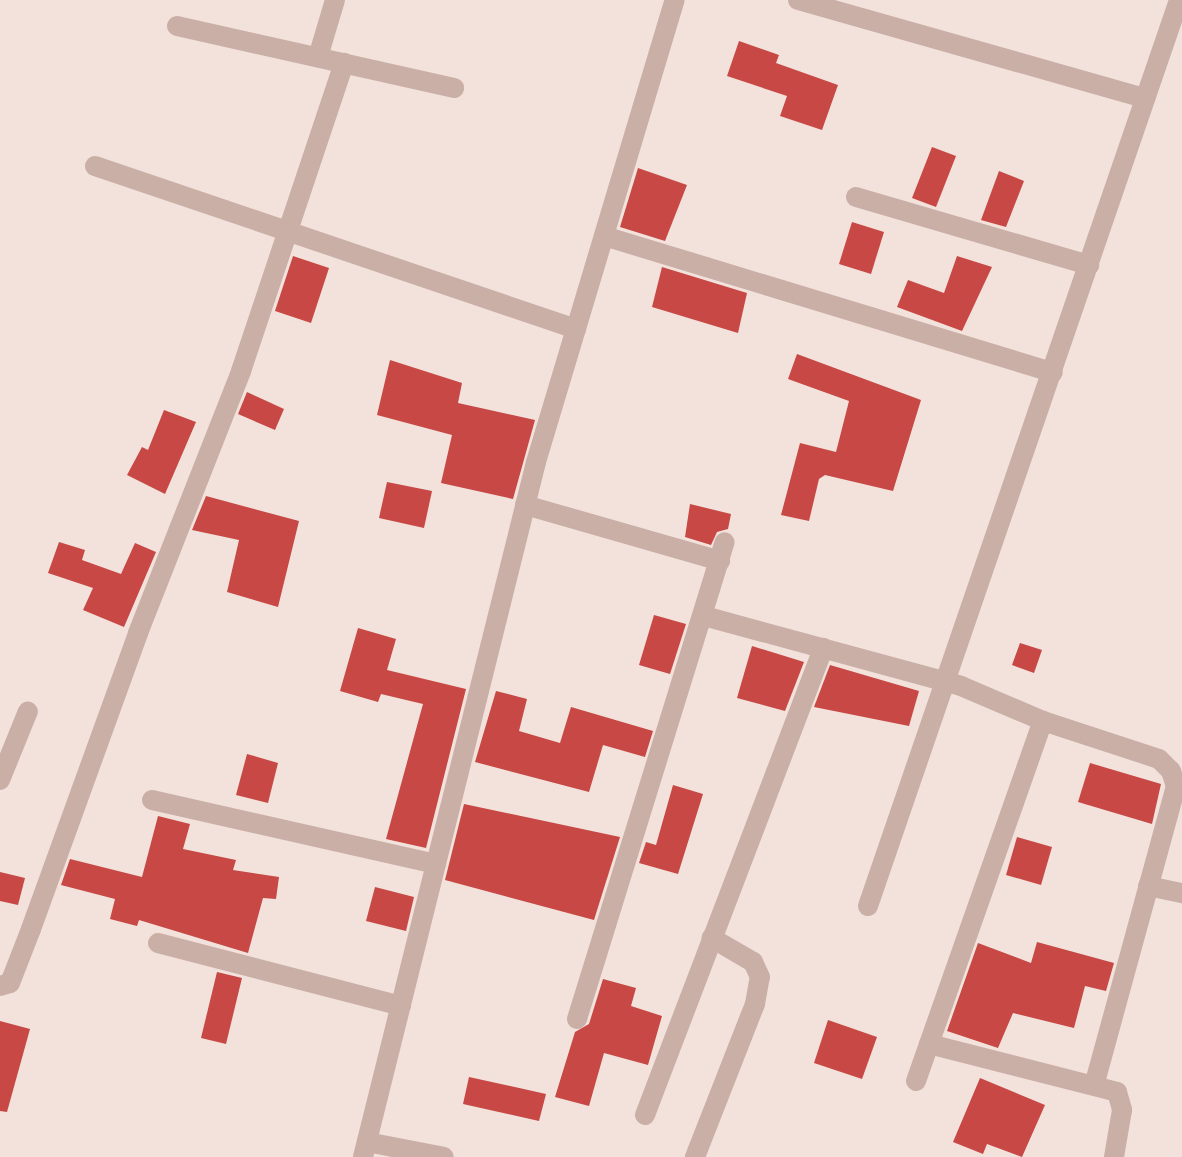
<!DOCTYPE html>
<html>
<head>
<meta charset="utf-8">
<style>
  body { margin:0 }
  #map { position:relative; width:1182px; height:1157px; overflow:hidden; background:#f2e2db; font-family:Commissioner,sans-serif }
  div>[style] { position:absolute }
  .building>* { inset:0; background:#c74844 }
  .street>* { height:20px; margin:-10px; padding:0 10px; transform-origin:10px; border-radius:10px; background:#caafa7 }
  span { translate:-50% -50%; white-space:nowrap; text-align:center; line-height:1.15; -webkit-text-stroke:8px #f9ede7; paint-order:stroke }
</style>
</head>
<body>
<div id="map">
  <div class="building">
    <div style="clip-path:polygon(739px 41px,779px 55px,776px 63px,838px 85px,822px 130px,780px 116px,787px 96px,727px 76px)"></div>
    <div style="clip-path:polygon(932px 147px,956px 156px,936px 207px,912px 198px)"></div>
    <div style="clip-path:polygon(638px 168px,687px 185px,665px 241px,620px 227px)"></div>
    <div style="clip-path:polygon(999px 171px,1024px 181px,1006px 227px,981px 220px)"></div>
    <div style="clip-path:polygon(852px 222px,884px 232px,871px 274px,839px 264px)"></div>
    <div style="clip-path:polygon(293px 256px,329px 268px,311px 323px,275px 311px)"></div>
    <div style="clip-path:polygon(957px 256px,992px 267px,962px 331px,897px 307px,908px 280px,944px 293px)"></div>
    <div style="clip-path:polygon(662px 267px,747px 293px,738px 333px,652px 307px)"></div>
    <div style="clip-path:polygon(797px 354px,921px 400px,893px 491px,825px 475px,819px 479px,809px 521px,781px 515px,800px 443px,836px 452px,849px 401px,788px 379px)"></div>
    <div style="clip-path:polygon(390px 360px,462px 383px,458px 403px,535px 420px,513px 499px,441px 483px,452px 435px,377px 415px)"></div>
    <div style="clip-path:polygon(247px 392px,284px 409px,275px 430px,238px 414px)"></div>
    <div style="clip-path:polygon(164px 410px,196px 422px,165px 494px,127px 475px,142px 447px,148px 450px)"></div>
    <div style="clip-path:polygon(387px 482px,432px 491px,424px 528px,379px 518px)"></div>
    <div style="clip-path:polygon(206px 496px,299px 521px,278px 607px,227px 592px,239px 540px,192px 530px)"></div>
    <div style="clip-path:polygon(690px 504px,731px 514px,728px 529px,717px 532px,711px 545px,685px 537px)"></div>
    <div style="clip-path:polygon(59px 542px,85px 550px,82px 560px,121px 574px,135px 543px,156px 552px,124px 627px,83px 610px,93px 588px,48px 573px)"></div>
    <div style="clip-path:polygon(654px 615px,686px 624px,670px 674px,639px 665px)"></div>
    <div style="clip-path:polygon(358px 628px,396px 639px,387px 670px,466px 689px,426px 848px,386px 839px,423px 704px,381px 694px,378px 702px,340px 691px)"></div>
    <div style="clip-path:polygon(1020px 643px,1042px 650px,1034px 673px,1012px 665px)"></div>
    <div style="clip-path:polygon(752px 646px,804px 662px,785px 711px,737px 698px)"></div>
    <div style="clip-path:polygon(830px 665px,919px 691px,909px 726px,814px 707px)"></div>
    <div style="clip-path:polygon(496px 691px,527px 699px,519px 731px,560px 743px,571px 707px,653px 731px,645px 757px,603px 745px,589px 792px,475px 762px)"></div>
    <div style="clip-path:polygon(247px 754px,278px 763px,268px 803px,236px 795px)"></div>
    <div style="clip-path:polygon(1090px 763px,1161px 784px,1152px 824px,1078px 802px)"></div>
    <div style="clip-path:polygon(673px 785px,703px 794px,678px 874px,639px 863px,646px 842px,656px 845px)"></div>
    <div style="clip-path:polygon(464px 804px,620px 837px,594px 920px,445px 880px)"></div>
    <div style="clip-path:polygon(158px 816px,190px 824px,183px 849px,236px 860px,233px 870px,279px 877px,276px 899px,263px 898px,248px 953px,139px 920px,137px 926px,110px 919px,115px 899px,61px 885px,70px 859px,142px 877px)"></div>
    <div style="clip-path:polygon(1017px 837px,1052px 847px,1041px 885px,1006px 875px)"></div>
    <div style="clip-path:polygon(0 872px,25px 878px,18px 905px,0 901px)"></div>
    <div style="clip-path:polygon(375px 887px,414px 897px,406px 931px,366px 921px)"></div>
    <div style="clip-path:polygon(1037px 942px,1114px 963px,1106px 991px,1085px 986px,1074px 1028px,1013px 1013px,998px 1048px,947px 1031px,978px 943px,1031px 963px)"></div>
    <div style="clip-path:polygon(217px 972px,242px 978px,226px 1044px,201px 1038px)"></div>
    <div style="clip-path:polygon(603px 979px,636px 988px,631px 1006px,662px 1016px,648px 1065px,604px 1053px,589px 1106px,555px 1097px,575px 1032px,589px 1024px)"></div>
    <div style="clip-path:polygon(828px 1020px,877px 1037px,862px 1079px,814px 1063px)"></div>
    <div style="clip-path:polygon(0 1021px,30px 1029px,7px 1112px,0 1111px)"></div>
    <div style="clip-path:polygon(469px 1077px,546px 1094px,539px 1121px,463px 1104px)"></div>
    <div style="clip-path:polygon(980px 1078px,1045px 1105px,1022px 1157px,987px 1144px,983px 1154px,953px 1142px)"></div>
  </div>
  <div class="street">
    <div style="left:798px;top:0;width:361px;rotate:15.8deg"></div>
    <div style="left:177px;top:26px;width:284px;rotate:12.6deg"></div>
    <div style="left:318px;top:57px;width:59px;rotate:-73.4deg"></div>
    <div style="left:95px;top:166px;width:508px;rotate:18.72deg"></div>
    <div style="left:856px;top:197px;width:243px;rotate:16.3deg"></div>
    <div style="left:604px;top:236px;width:469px;rotate:16.9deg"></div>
    <div style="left:525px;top:505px;width:203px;rotate:16deg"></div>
    <div style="left:704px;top:616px;width:266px;rotate:15.2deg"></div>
    <div style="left:961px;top:686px;width:89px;rotate:23.1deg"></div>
    <div style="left:1043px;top:721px;width:122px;rotate:18.1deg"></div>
    <div style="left:1159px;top:759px;width:17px;rotate:45deg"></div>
    <div style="left:1171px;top:771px;width:16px;rotate:72deg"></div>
    <div style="left:1176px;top:786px;width:310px;rotate:105.3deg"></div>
    <div style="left:0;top:780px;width:74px;rotate:-67.9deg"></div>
    <div style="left:152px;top:800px;width:291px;rotate:12.7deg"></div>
    <div style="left:1148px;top:886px;width:35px;rotate:12deg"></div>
    <div style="left:868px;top:906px;width:958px;rotate:-71.05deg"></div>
    <div style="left:158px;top:943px;width:251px;rotate:14.5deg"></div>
    <div style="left:0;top:986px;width:10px;rotate:-17deg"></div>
    <div style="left:10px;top:983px;width:58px;rotate:-68.7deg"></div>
    <div style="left:31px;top:929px;width:315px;rotate:-70.1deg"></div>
    <div style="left:138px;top:633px;width:282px;rotate:-68.5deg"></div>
    <div style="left:241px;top:371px;width:325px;rotate:-71.5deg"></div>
    <div style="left:577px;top:1019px;width:499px;rotate:-72.8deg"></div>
    <div style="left:929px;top:1044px;width:194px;rotate:14.3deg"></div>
    <div style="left:1117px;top:1092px;width:19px;rotate:74deg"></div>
    <div style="left:1122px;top:1110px;width:48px;rotate:99.7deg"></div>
    <div style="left:916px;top:1081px;width:382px;rotate:-70.6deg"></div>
    <div style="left:645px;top:1115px;width:500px;rotate:-69.1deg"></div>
    <div style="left:367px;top:1142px;width:78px;rotate:11deg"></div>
    <div style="left:363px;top:1157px;width:716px;rotate:-76.02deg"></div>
    <div style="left:536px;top:462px;width:482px;rotate:-73.3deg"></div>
    <div style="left:695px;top:1157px;width:164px;rotate:-68.6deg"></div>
    <div style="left:755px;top:1004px;width:27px;rotate:-80deg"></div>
    <div style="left:760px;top:977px;width:17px;rotate:-115deg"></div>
    <div style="left:753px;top:962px;width:48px;rotate:-149.7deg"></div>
  </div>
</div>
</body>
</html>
